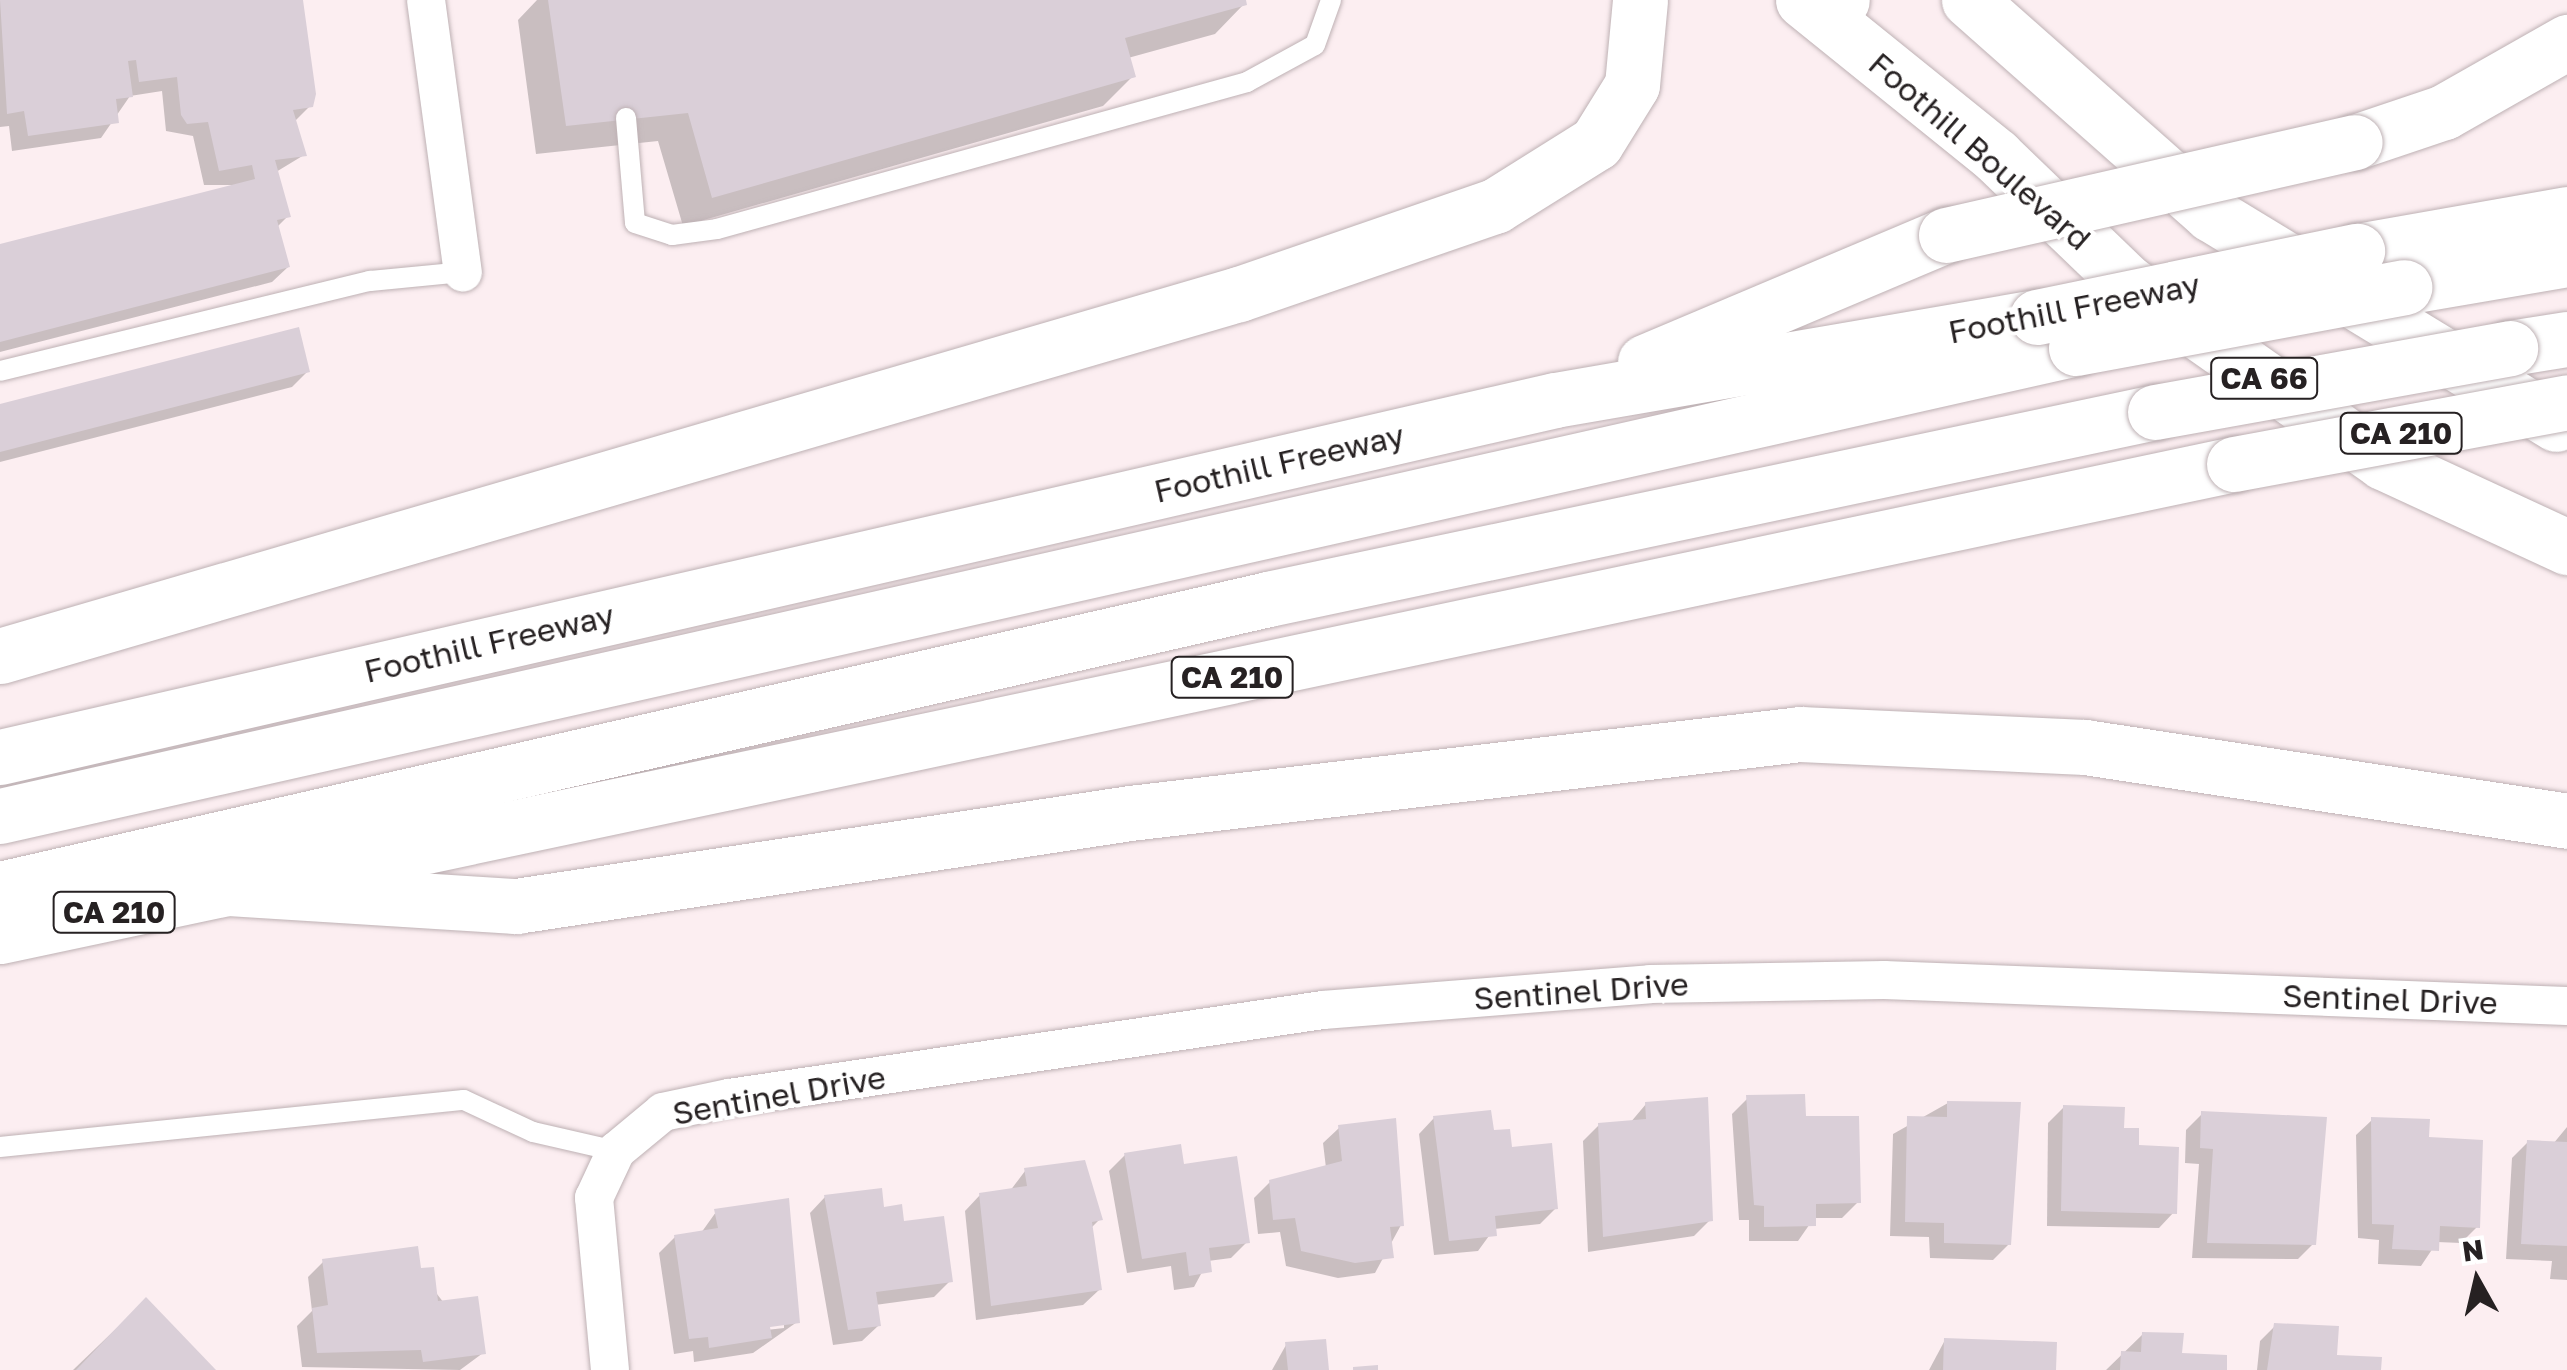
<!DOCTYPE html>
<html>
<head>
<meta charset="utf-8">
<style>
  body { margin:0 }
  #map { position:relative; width:2567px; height:1370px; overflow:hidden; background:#fceef1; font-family:"Golos Text",sans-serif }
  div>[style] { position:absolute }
  .shadow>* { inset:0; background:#0003 }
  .building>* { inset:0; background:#dacfd8 }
  .roads { filter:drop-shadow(0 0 2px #beb1b4) drop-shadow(0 0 2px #beb1b4) }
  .service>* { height:20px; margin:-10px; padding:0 10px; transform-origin:10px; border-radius:10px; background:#fff }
  .minor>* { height:38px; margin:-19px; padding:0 19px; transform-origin:19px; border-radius:19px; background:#fff }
  .primary>* { height:55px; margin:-27.5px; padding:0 27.5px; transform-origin:27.5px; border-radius:27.5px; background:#fff }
  .motorway>* { height:55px; margin:-27.5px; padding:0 27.5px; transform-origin:27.5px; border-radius:27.5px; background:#fff }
  .bridges { filter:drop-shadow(0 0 2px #beb1b4) drop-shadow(0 0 2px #beb1b4) }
  .motorway-bridge>* { height:55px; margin:-27.5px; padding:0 27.5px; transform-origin:27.5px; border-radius:27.5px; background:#fff }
  span { translate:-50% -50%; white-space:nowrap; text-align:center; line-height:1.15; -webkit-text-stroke:8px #fff; paint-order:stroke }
  .shield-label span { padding:2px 8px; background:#fff; border:2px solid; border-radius:8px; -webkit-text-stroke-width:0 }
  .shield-label { font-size:30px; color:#262122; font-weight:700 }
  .street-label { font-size:32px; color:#262122 }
  .north { position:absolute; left:2427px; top:1230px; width:100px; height:100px; -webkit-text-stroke:8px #fff; paint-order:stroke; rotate:352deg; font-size:28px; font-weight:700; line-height:40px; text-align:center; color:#262122 }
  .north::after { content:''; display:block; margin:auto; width:35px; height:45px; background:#262122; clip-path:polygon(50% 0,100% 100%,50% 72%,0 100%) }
</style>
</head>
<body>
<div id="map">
  <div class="shadow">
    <div style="clip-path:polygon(0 0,300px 0,310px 106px,294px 122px,304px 155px,276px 172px,288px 216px,276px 228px,288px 267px,272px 282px,0 352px,0 246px,238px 185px,204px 185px,193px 136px,166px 131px,162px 91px,130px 96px,101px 138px,12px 151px,9px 126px,0 127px)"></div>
    <div style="clip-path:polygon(537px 0,1243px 0,1244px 4px,1215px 34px,1128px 58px,1133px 76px,1103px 106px,683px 226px,658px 141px,536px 154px,518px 20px)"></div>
    <div style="clip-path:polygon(308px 371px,292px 387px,0 462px,0 407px)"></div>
    <div style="clip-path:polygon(1748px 1098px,1803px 1119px,1858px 1202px,1842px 1218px,1814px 1218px,1798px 1241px,1749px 1241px,1749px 1220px,1739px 1220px,1732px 1114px)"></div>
    <div style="clip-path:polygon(1948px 1103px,2018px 1104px,2009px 1244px,1993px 1260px,1930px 1258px,1929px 1237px,1890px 1236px,1893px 1134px)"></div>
    <div style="clip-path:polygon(1646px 1104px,1710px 1220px,1694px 1236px,1588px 1252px,1583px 1141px,1599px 1125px,1630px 1123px)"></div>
    <div style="clip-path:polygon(2064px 1107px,2121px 1130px,2136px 1148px,2174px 1212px,2159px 1228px,2047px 1226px,2048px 1123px)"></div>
    <div style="clip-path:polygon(2202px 1114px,2314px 1243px,2298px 1259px,2192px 1258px,2199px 1164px,2185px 1163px,2186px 1130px)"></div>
    <div style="clip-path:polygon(1434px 1118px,1491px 1133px,1556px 1208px,1540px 1224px,1494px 1229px,1478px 1251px,1434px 1255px,1419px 1134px)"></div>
    <div style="clip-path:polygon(2372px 1120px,2426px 1140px,2477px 1227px,2461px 1243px,2437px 1242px,2421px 1266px,2378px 1264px,2379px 1240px,2358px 1238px,2356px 1135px)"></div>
    <div style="clip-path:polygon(2567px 1127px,2567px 1280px,2550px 1279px,2552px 1261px,2506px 1259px,2512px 1158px,2528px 1142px,2553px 1144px)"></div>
    <div style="clip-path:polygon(1339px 1128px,1401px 1225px,1375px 1273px,1338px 1278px,1286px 1266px,1280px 1232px,1258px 1234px,1254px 1198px,1270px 1182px,1326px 1168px,1323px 1143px)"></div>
    <div style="clip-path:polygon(1125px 1155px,1182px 1167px,1247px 1242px,1231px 1258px,1208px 1261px,1194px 1287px,1174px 1290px,1171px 1266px,1127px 1273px,1109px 1171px)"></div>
    <div style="clip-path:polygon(1025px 1171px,1100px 1219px,1090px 1229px,1099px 1290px,1083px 1305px,976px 1320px,965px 1211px,980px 1195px,1010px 1191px)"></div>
    <div style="clip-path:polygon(825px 1197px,882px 1210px,950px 1281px,934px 1297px,875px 1305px,878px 1326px,862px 1341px,833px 1345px,810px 1213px)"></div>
    <div style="clip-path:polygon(evenodd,716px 1212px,797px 1322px,753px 1353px,694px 1362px,693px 1351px,674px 1354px,659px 1253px,675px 1237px,701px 1233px,716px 1212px,784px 1323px,784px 1328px,758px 1331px,758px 1326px,784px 1323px)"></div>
    <div style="clip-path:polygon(324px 1261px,419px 1271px,483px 1353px,460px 1370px,302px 1367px,297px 1326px,312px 1311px,308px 1277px)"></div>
    <div style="clip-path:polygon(146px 1300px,213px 1370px,73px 1370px)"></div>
    <div style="clip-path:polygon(2275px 1326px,2335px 1357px,2379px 1370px,2257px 1370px,2260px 1341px)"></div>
    <div style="clip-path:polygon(2143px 1334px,2180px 1356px,2224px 1370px,2106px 1370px)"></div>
    <div style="clip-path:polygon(1945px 1340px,2054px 1370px,1929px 1370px)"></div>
    <div style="clip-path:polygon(1286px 1345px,1326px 1370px,1272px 1370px)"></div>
  </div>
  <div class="building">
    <div style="clip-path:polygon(0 0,303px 0,316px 94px,313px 107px,293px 110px,307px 156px,275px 160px,291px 217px,277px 220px,290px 267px,0 342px,0 244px,255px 179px,252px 165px,219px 171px,208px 122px,187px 124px,181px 115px,177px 77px,139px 82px,136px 60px,128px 61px,133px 97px,116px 99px,119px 123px,28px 136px,24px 111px,7px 114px)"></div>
    <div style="clip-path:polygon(548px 0,1246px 0,1247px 5px,1125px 38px,1136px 77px,712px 198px,688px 113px,566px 126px)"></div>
    <div style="clip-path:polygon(299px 327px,310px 372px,0 452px,0 404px)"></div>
    <div style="clip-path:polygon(1805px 1094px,1806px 1116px,1859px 1116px,1861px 1203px,1816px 1204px,1816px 1226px,1764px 1227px,1764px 1206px,1754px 1205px,1746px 1095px)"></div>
    <div style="clip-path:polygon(1708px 1097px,1713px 1221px,1603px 1237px,1598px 1123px,1646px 1119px,1645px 1102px)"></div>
    <div style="clip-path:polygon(1947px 1101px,2021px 1102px,2011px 1245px,1944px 1243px,1944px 1223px,1905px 1222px,1907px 1116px,1947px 1117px)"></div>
    <div style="clip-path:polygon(2063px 1105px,2125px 1107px,2124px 1128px,2139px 1128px,2139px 1145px,2179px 1147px,2177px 1214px,2061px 1211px)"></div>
    <div style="clip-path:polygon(1491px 1110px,1494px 1130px,1510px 1129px,1512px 1147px,1552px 1143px,1558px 1209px,1495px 1216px,1497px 1236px,1449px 1241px,1433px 1116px)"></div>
    <div style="clip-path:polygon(2201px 1111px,2327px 1117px,2316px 1245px,2207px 1243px,2213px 1149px,2200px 1148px)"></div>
    <div style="clip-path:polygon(2371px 1117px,2430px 1119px,2429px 1137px,2483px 1140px,2480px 1228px,2440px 1226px,2439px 1251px,2392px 1249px,2394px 1225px,2372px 1224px)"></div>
    <div style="clip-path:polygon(1396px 1118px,1404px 1226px,1390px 1227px,1394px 1258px,1355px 1263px,1301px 1251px,1295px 1218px,1273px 1220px,1269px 1180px,1342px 1161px,1338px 1125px)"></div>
    <div style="clip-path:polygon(2527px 1140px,2567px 1142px,2567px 1246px,2521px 1244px)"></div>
    <div style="clip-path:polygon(1181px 1144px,1184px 1164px,1237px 1156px,1250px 1243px,1209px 1248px,1212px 1272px,1189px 1276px,1186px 1252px,1142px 1259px,1124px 1153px)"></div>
    <div style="clip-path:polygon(1085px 1160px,1103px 1220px,1092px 1222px,1102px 1290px,991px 1306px,979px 1193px,1027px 1186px,1024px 1168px)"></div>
    <div style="clip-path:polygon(882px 1188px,884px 1207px,902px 1204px,904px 1221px,944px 1216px,953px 1282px,876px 1292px,881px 1326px,848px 1330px,824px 1195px)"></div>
    <div style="clip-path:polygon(789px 1198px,800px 1323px,770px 1327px,772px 1338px,709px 1348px,708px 1337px,689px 1339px,674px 1235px,718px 1228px,714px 1209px)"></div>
    <div style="clip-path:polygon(418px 1246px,421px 1268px,434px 1267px,438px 1301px,478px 1296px,486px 1354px,423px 1362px,421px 1350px,317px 1353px,312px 1308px,328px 1305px,322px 1259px)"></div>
    <div style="clip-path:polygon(146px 1297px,216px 1370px,76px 1370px)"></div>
    <div style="clip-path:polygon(2274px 1323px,2339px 1326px,2337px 1355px,2382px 1357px,2381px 1370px,2267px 1370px)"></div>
    <div style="clip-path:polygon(2142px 1332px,2184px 1333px,2182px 1353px,2227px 1355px,2227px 1370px,2120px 1370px,2121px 1351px,2141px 1352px)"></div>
    <div style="clip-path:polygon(1944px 1338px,2057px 1342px,2056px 1370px,1943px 1370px)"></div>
    <div style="clip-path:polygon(1326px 1339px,1329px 1370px,1288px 1370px,1285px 1342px)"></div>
    <div style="clip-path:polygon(1378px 1365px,1378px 1370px,1353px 1370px,1353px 1367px)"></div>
  </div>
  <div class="roads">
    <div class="service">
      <div style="left:626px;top:118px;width:105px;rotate:85.1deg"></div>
      <div style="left:635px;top:223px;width:39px;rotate:18deg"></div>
      <div style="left:672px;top:235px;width:45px;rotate:-7.6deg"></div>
      <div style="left:717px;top:229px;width:550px;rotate:-15.5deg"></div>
      <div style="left:1247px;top:82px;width:77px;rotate:-28.6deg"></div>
      <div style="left:1315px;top:45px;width:48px;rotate:-70.4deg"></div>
      <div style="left:0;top:371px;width:381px;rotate:-13.7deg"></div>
      <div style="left:370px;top:281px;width:93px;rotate:-5.5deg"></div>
      <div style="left:0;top:1147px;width:466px;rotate:-5.8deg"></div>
      <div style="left:464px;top:1100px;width:76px;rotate:24.9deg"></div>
      <div style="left:533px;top:1132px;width:85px;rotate:12.9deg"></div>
    </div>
    <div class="minor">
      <div style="left:426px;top:0;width:275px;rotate:82.3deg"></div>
      <div style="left:610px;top:1370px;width:173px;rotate:-95.3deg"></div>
      <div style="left:594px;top:1198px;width:52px;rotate:-64.9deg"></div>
      <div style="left:616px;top:1151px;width:61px;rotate:-39.7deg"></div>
      <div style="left:663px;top:1112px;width:67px;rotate:-12deg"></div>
      <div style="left:729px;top:1098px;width:600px;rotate:-8.43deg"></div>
      <div style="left:1323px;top:1010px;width:328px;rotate:-4.5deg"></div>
      <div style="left:1650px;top:984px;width:234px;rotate:-1deg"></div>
      <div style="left:1884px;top:980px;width:683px;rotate:2.18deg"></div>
    </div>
    <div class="primary">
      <div style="left:1803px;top:0;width:248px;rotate:38.9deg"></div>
      <div style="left:1996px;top:156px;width:182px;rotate:43.9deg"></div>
      <div style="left:2127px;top:282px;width:313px;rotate:35.1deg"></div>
      <div style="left:2383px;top:462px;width:203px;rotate:24.8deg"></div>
      <div style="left:1969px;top:0;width:323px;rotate:41.5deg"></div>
      <div style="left:2211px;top:214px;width:404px;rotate:31.3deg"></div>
    </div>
    <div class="motorway">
      <div style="left:1828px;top:20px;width:24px;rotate:-55deg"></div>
      <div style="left:2355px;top:142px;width:94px;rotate:-18.6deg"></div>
      <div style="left:2444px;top:112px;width:142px;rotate:-29.6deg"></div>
      <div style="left:2357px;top:251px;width:213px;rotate:-10deg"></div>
      <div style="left:2404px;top:287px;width:165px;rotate:-9.7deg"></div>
      <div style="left:2510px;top:348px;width:58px;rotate:-9deg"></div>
      <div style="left:1645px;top:362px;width:327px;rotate:-22.9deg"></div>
      <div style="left:0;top:656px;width:1291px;rotate:-16.29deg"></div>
      <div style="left:1239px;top:294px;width:271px;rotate:-19deg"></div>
      <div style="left:1495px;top:206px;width:119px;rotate:-32deg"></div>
      <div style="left:1596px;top:143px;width:68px;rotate:-58.2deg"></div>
      <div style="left:1632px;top:85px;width:85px;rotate:-84.6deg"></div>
      <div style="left:0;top:757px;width:1595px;rotate:-12.93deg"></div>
      <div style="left:1555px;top:400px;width:489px;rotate:-9.8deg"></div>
      <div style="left:0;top:816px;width:2128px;rotate:-12.7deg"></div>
      <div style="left:228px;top:888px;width:289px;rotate:3.6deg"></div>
      <div style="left:516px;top:906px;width:621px;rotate:-8.61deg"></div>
      <div style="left:1130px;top:813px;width:675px;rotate:-6.72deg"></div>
      <div style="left:1800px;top:734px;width:285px;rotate:2.6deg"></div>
      <div style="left:2085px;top:747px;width:488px;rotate:8.7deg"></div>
      <div style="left:0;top:889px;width:1301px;rotate:-12.88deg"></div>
      <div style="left:1268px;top:599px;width:906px;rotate:-11.9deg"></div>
      <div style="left:0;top:936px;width:2283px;rotate:-11.93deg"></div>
    </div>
  </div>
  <div class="bridges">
    <div class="motorway-bridge">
      <div style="left:1946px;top:235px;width:419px;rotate:-12.8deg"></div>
      <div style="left:2037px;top:317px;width:327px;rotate:-11.7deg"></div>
      <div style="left:2076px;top:348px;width:334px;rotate:-10.5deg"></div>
      <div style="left:2155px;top:412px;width:361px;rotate:-10.2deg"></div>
      <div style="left:2234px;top:464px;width:339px;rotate:-10.5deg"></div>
    </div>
  </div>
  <div class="shield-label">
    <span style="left:2264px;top:378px">CA 66</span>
    <span style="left:2401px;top:433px">CA 210</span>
    <span style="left:1232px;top:677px">CA 210</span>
    <span style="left:114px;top:912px">CA 210</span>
  </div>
  <div class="street-label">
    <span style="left:1980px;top:151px;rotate:41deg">Foothill Boulevard</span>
    <span style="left:2074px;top:308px;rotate:-11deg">Foothill Freeway</span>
    <span style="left:1279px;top:463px;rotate:-13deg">Foothill Freeway</span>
    <span style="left:489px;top:643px;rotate:-13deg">Foothill Freeway</span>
    <span style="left:1581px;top:991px;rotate:-4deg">Sentinel Drive</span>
    <span style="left:2390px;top:999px;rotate:2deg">Sentinel Drive</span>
    <span style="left:779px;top:1095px;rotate:-10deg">Sentinel Drive</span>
  </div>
  <div class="north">N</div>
</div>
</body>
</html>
